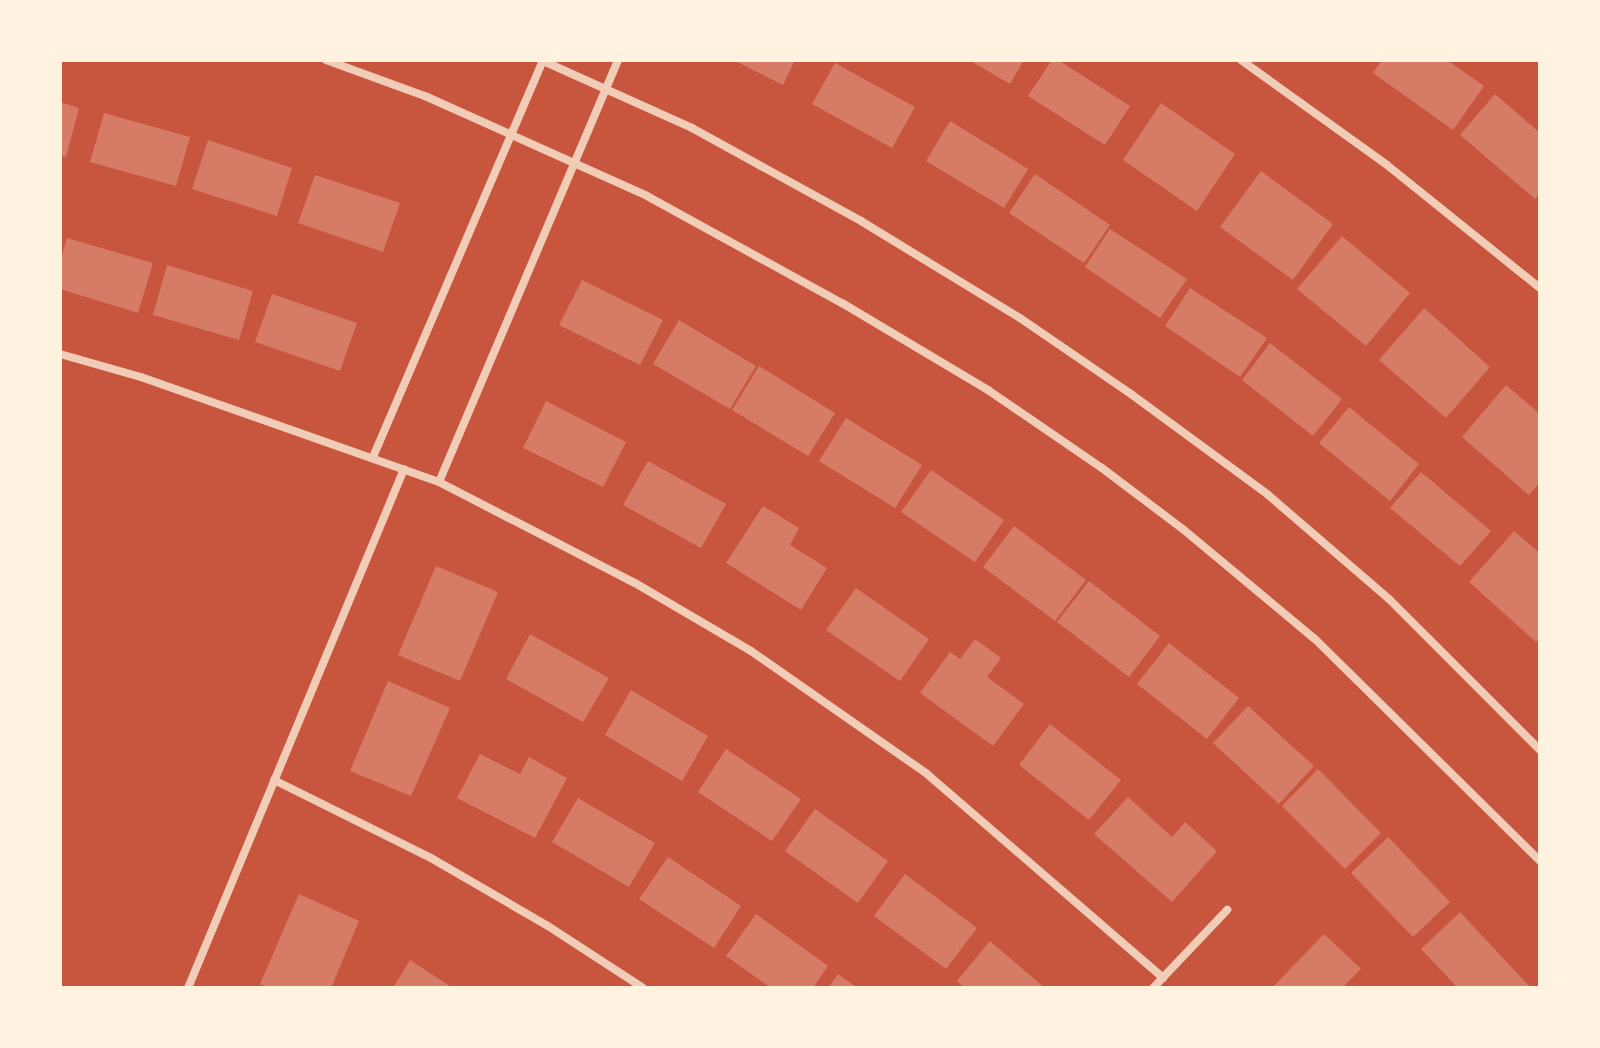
<!DOCTYPE html>
<html>
<head>
<meta charset="utf-8">
<style>
  body { margin:0 }
  #map { position:relative; width:1600px; height:1048px; overflow:hidden; background:#c8553d; font-family:"Source Serif 4",serif }
  div>[style] { position:absolute }
  .building>* { inset:0; background:#d67c66 }
  .minor>* { height:8px; margin:-4px; padding:0 4px; transform-origin:4px; border-radius:4px; background:#f1ccb7 }
  span { translate:-50% -50%; white-space:nowrap; text-align:center; line-height:1.15; -webkit-text-stroke:6px #fff3e0; paint-order:stroke }
  .frame { position:absolute; inset:0; border:62px solid #fff3e0; pointer-events:none }
</style>
</head>
<body>
<div id="map">
  <div class="building">
    <div style="clip-path:polygon(733px 60px,795px 60px,783px 85px)"></div>
    <div style="clip-path:polygon(969px 60px,1024px 60px,1010px 84px)"></div>
    <div style="clip-path:polygon(1052px 60px,1058px 60px,1130px 106px,1105px 145px,1028px 96px)"></div>
    <div style="clip-path:polygon(1382px 60px,1447px 60px,1484px 86px,1453px 130px,1373px 73px)"></div>
    <div style="clip-path:polygon(835px 63px,915px 107px,892px 148px,812px 104px)"></div>
    <div style="clip-path:polygon(1495px 94px,1540px 133px,1540px 193px,1535px 199px,1460px 135px)"></div>
    <div style="clip-path:polygon(60px 102px,79px 108px,66px 157px,60px 156px)"></div>
    <div style="clip-path:polygon(1161px 103px,1235px 154px,1197px 211px,1123px 160px)"></div>
    <div style="clip-path:polygon(104px 113px,190px 137px,176px 186px,90px 162px)"></div>
    <div style="clip-path:polygon(950px 121px,1028px 169px,1004px 208px,926px 161px)"></div>
    <div style="clip-path:polygon(208px 140px,292px 168px,277px 216px,192px 189px)"></div>
    <div style="clip-path:polygon(1261px 171px,1333px 224px,1293px 280px,1220px 227px)"></div>
    <div style="clip-path:polygon(1035px 174px,1110px 225px,1084px 263px,1009px 213px)"></div>
    <div style="clip-path:polygon(315px 175px,400px 203px,383px 252px,298px 223px)"></div>
    <div style="clip-path:polygon(1110px 229px,1187px 279px,1160px 318px,1085px 267px)"></div>
    <div style="clip-path:polygon(1342px 236px,1410px 293px,1366px 346px,1297px 289px)"></div>
    <div style="clip-path:polygon(67px 238px,153px 263px,138px 313px,60px 289px,60px 262px)"></div>
    <div style="clip-path:polygon(167px 265px,253px 291px,239px 340px,153px 315px)"></div>
    <div style="clip-path:polygon(582px 280px,663px 320px,640px 365px,559px 325px)"></div>
    <div style="clip-path:polygon(1190px 288px,1267px 338px,1240px 377px,1165px 326px)"></div>
    <div style="clip-path:polygon(272px 294px,357px 323px,340px 371px,255px 342px)"></div>
    <div style="clip-path:polygon(1424px 308px,1490px 367px,1446px 418px,1379px 360px)"></div>
    <div style="clip-path:polygon(679px 320px,756px 366px,730px 409px,653px 364px)"></div>
    <div style="clip-path:polygon(1270px 343px,1342px 399px,1313px 436px,1242px 380px)"></div>
    <div style="clip-path:polygon(759px 366px,835px 413px,808px 456px,732px 410px)"></div>
    <div style="clip-path:polygon(1506px 385px,1540px 414px,1540px 482px,1529px 495px,1462px 437px)"></div>
    <div style="clip-path:polygon(546px 401px,626px 442px,603px 487px,523px 448px)"></div>
    <div style="clip-path:polygon(1349px 407px,1419px 464px,1390px 501px,1319px 443px)"></div>
    <div style="clip-path:polygon(846px 418px,922px 465px,895px 508px,819px 461px)"></div>
    <div style="clip-path:polygon(648px 461px,726px 504px,701px 548px,623px 505px)"></div>
    <div style="clip-path:polygon(931px 470px,1004px 520px,975px 562px,901px 512px)"></div>
    <div style="clip-path:polygon(1421px 472px,1491px 531px,1460px 566px,1390px 508px)"></div>
    <div style="clip-path:polygon(763px 506px,799px 528px,790px 545px,827px 568px,801px 610px,726px 563px)"></div>
    <div style="clip-path:polygon(1014px 526px,1086px 580px,1055px 621px,983px 567px)"></div>
    <div style="clip-path:polygon(1514px 531px,1540px 553px,1540px 637px,1536px 642px,1469px 582px)"></div>
    <div style="clip-path:polygon(436px 566px,498px 592px,460px 681px,398px 655px)"></div>
    <div style="clip-path:polygon(1089px 581px,1160px 636px,1129px 677px,1057px 622px)"></div>
    <div style="clip-path:polygon(856px 588px,929px 639px,900px 681px,826px 630px)"></div>
    <div style="clip-path:polygon(530px 634px,609px 678px,583px 722px,506px 679px)"></div>
    <div style="clip-path:polygon(975px 639px,1001px 658px,987px 677px,1024px 704px,993px 746px,920px 693px,950px 652px,960px 659px)"></div>
    <div style="clip-path:polygon(1169px 643px,1239px 698px,1207px 739px,1137px 684px)"></div>
    <div style="clip-path:polygon(388px 681px,450px 708px,411px 796px,350px 771px)"></div>
    <div style="clip-path:polygon(631px 690px,708px 736px,682px 781px,605px 735px)"></div>
    <div style="clip-path:polygon(1248px 706px,1314px 766px,1279px 804px,1213px 743px)"></div>
    <div style="clip-path:polygon(1050px 724px,1121px 780px,1089px 820px,1019px 765px)"></div>
    <div style="clip-path:polygon(726px 749px,801px 799px,772px 841px,698px 792px)"></div>
    <div style="clip-path:polygon(480px 754px,520px 774px,529px 757px,567px 778px,535px 838px,457px 798px)"></div>
    <div style="clip-path:polygon(1318px 769px,1381px 833px,1345px 869px,1282px 806px)"></div>
    <div style="clip-path:polygon(1128px 797px,1172px 837px,1185px 822px,1217px 851px,1172px 902px,1094px 834px)"></div>
    <div style="clip-path:polygon(578px 798px,655px 843px,629px 887px,552px 842px)"></div>
    <div style="clip-path:polygon(815px 809px,888px 861px,858px 903px,785px 851px)"></div>
    <div style="clip-path:polygon(1388px 837px,1450px 902px,1413px 937px,1351px 873px)"></div>
    <div style="clip-path:polygon(668px 857px,741px 906px,714px 948px,639px 899px)"></div>
    <div style="clip-path:polygon(905px 874px,977px 928px,946px 969px,874px 916px)"></div>
    <div style="clip-path:polygon(299px 894px,359px 921px,331px 988px,270px 988px,260px 984px)"></div>
    <div style="clip-path:polygon(1460px 912px,1531px 988px,1458px 988px,1421px 949px)"></div>
    <div style="clip-path:polygon(756px 914px,828px 966px,813px 988px,771px 988px,726px 956px)"></div>
    <div style="clip-path:polygon(1324px 934px,1361px 969px,1342px 988px,1272px 988px)"></div>
    <div style="clip-path:polygon(990px 941px,1045px 988px,965px 988px,957px 981px)"></div>
    <div style="clip-path:polygon(410px 960px,453px 988px,393px 988px)"></div>
    <div style="clip-path:polygon(838px 974px,858px 988px,828px 988px)"></div>
  </div>
  <div class="minor">
    <div style="left:326px;top:60px;width:105px;rotate:20deg"></div>
    <div style="left:425px;top:96px;width:243px;rotate:24.2deg"></div>
    <div style="left:647px;top:196px;width:222px;rotate:28.8deg"></div>
    <div style="left:842px;top:303px;width:170px;rotate:30.8deg"></div>
    <div style="left:988px;top:390px;width:138px;rotate:34.4deg"></div>
    <div style="left:1102px;top:468px;width:103px;rotate:37.1deg"></div>
    <div style="left:1184px;top:530px;width:170px;rotate:39.8deg"></div>
    <div style="left:1315px;top:639px;width:316px;rotate:44.6deg"></div>
    <div style="left:541px;top:60px;width:166px;rotate:24.2deg"></div>
    <div style="left:692px;top:128px;width:193px;rotate:28.8deg"></div>
    <div style="left:861px;top:221px;width:186px;rotate:31.4deg"></div>
    <div style="left:1020px;top:318px;width:135px;rotate:34.4deg"></div>
    <div style="left:1131px;top:394px;width:169px;rotate:36.3deg"></div>
    <div style="left:1267px;top:494px;width:161px;rotate:40.7deg"></div>
    <div style="left:1389px;top:599px;width:214px;rotate:45deg"></div>
    <div style="left:1241px;top:60px;width:180px;rotate:35.7deg"></div>
    <div style="left:1387px;top:165px;width:196px;rotate:38.8deg"></div>
    <div style="left:60px;top:354px;width:84px;rotate:15.9deg"></div>
    <div style="left:141px;top:377px;width:316px;rotate:19.4deg"></div>
    <div style="left:439px;top:482px;width:220px;rotate:27.3deg"></div>
    <div style="left:635px;top:583px;width:134px;rotate:30.4deg"></div>
    <div style="left:751px;top:651px;width:215px;rotate:34.9deg"></div>
    <div style="left:927px;top:774px;width:312px;rotate:40.8deg"></div>
    <div style="left:373px;top:457px;width:432px;rotate:-66.8deg"></div>
    <div style="left:439px;top:482px;width:458px;rotate:-67deg"></div>
    <div style="left:274px;top:780px;width:175px;rotate:26.4deg"></div>
    <div style="left:431px;top:858px;width:135px;rotate:30.2deg"></div>
    <div style="left:548px;top:926px;width:113px;rotate:33.1deg"></div>
    <div style="left:188px;top:988px;width:562px;rotate:-67.4deg"></div>
    <div style="left:1153px;top:988px;width:108px;rotate:-46.5deg"></div>
  </div>
  <div class="frame"></div>
</div>
</body>
</html>
